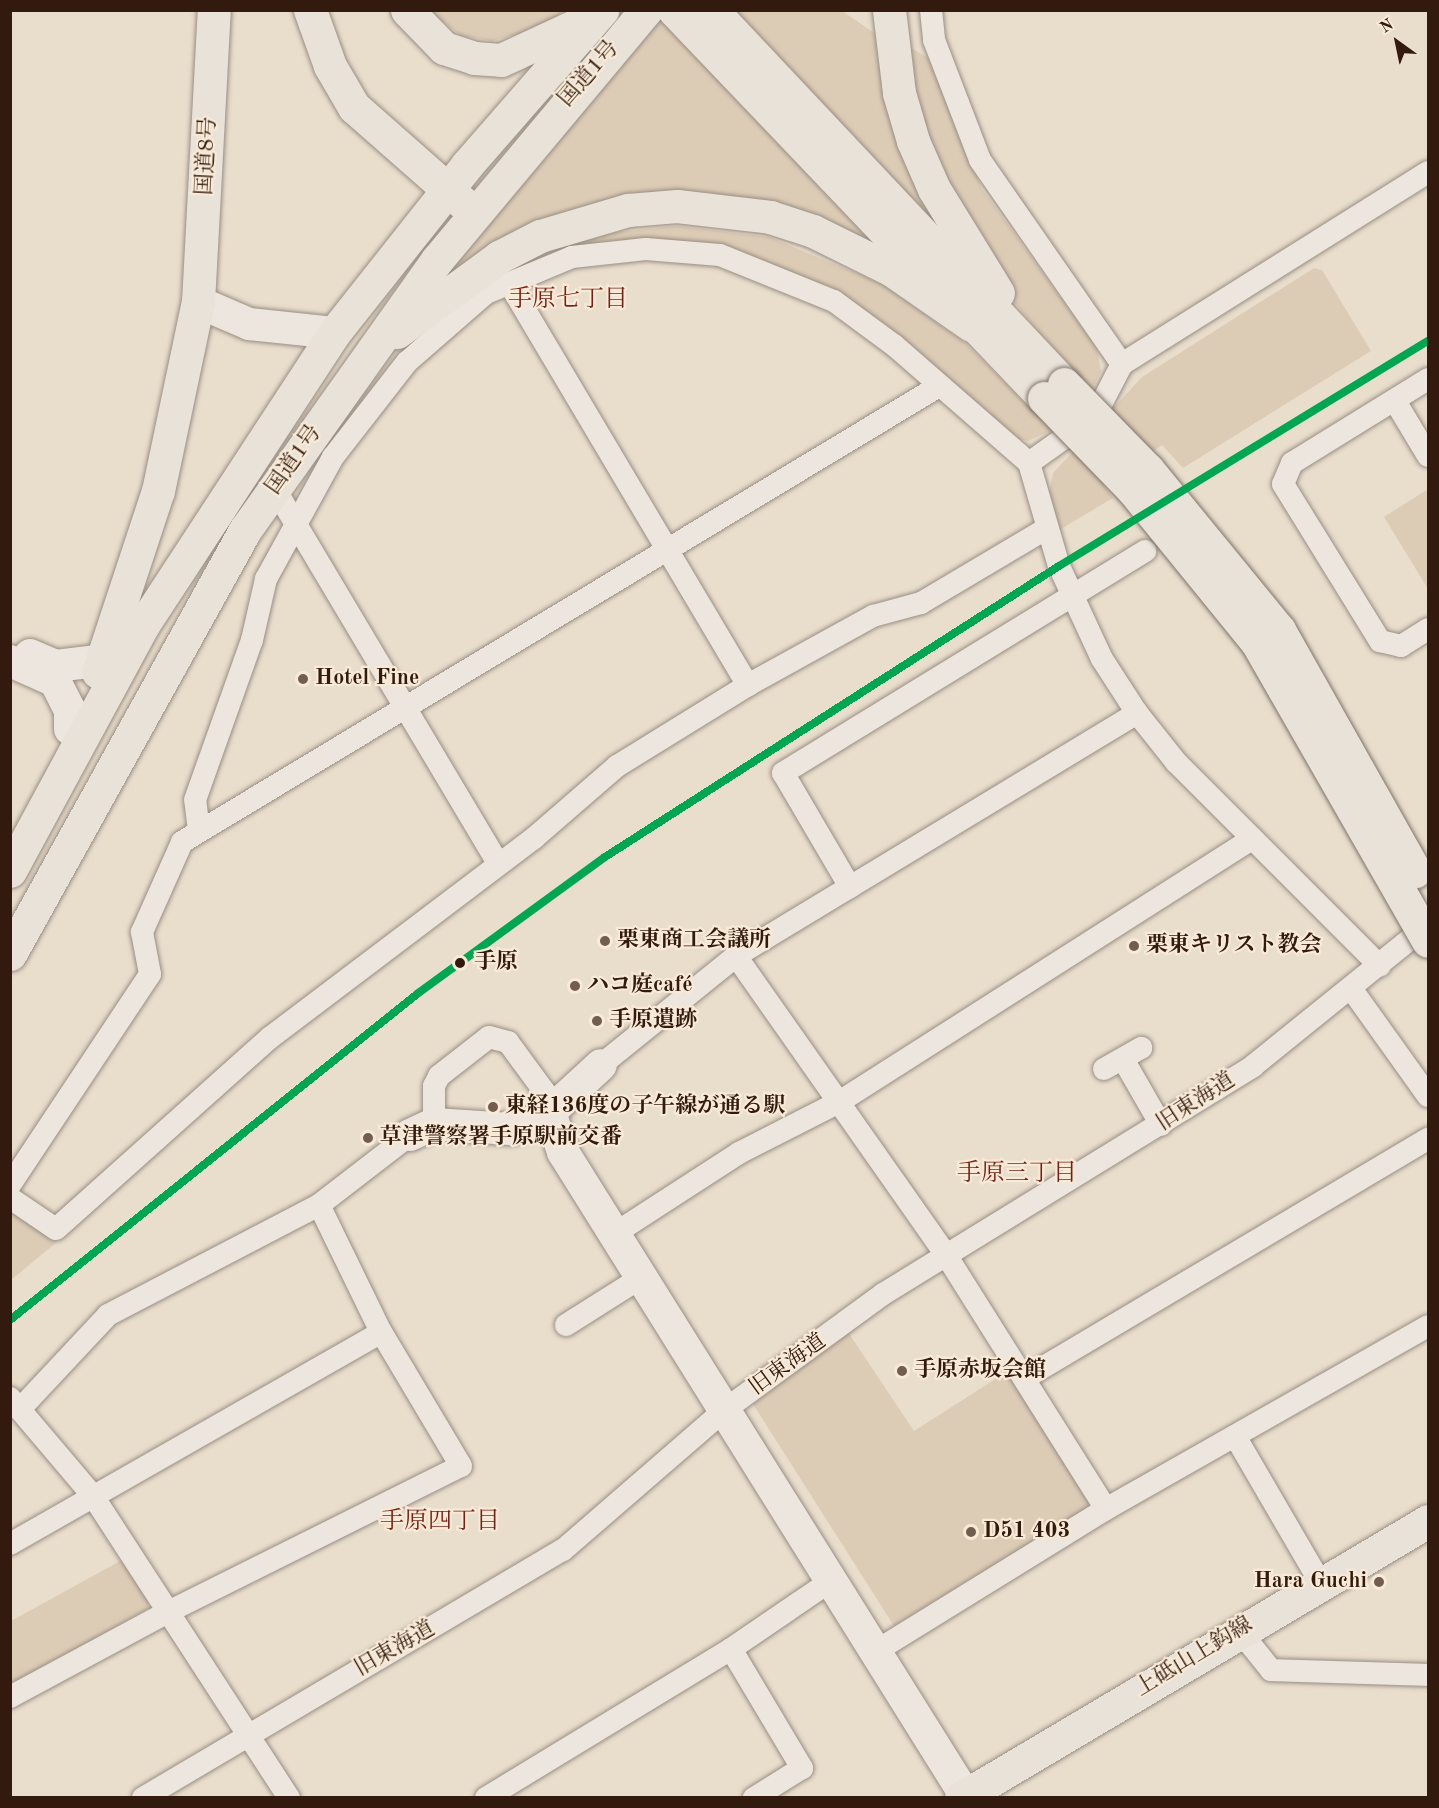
<!DOCTYPE html>
<html>
<head>
<meta charset="utf-8">
<style>
  body { margin:0 }
  #map { position:relative; width:1439px; height:1808px; overflow:hidden; background:#e9ddcc; font-family:"Old Standard TT","Noto Serif JP",serif }
  div>[style] { position:absolute }
  .green>* { inset:0; background:#ddccb5 }
  .roads { filter:drop-shadow(0 0 2px #988e83) drop-shadow(0 0 2px #988e83) }
  .street>* { height:22px; margin:-11px; padding:0 11px; transform-origin:11px; border-radius:11px; background:#ece6de }
  .secondary>* { height:32px; margin:-16px; padding:0 16px; transform-origin:16px; border-radius:16px; background:#ece6de }
  .primary>* { height:33px; margin:-16.5px; padding:0 16.5px; transform-origin:16.5px; border-radius:16.5px; background:#e9e2d9 }
  .highway>* { height:33px; margin:-16.5px; padding:0 16.5px; transform-origin:16.5px; border-radius:16.5px; background:#e9e2d9 }
  .bridges { filter:drop-shadow(0 0 2px #7e746a) drop-shadow(0 0 2px #7e746a) }
  .highway-bridge>* { height:33px; margin:-16.5px; padding:0 16.5px; transform-origin:16.5px; border-radius:16.5px; background:#e9e2d9 }
  .rail-1>* { height:8px; margin:-4px; padding:0 4px; transform-origin:4px; border-radius:4px; background:#00a651 }
  .dots>* { width:16px; height:16px; translate:-50% -50%; box-sizing:border-box; border:3px solid #f8ead6; border-radius:50% }
  span { translate:-50% -50%; white-space:nowrap; text-align:center; line-height:1.15; -webkit-text-stroke:4.5px #f8ead6; paint-order:stroke }
  .street-label { font-size:22px; color:#321a0e }
  .poi-label { font-size:22px; color:#321a0e; font-weight:700 }
  .left { translate:0 -50%; text-align:left }
  .right { translate:-100% -50%; text-align:right }
  .stop-label { font-size:22px; color:#321a0e; font-weight:700 }
  .neighbourhood-label { font-size:24px; color:#7a1f14 }
  .frame { position:absolute; inset:0; border:12px solid #321a0e; pointer-events:none }
  .north { position:absolute; left:1367px; top:12px; width:60px; height:60px; -webkit-text-stroke:4px #f8ead6; paint-order:stroke; rotate:327deg; font-size:16px; font-weight:700; line-height:24px; text-align:center; color:#321a0e }
  .north::after { content:''; display:block; margin:auto; width:21px; height:27px; background:#321a0e; clip-path:polygon(50% 0,100% 100%,50% 72%,0 100%) }
</style>
</head>
<body>
<div id="map">
  <div class="green">
    <div style="clip-path:polygon(428px 11px,563px 11px,543px 27px,492px 41px,462px 36px)"></div>
    <div style="clip-path:polygon(727px 11px,842px 11px,876px 34px,910px 174px,941px 237px)"></div>
    <div style="clip-path:polygon(661px 15px,877px 243px,768px 206px,690px 197px,448px 272px)"></div>
    <div style="clip-path:polygon(903px 44px,929px 58px,982px 189px,1097px 348px,1101px 372px,1090px 393px,1000px 285px,935px 172px)"></div>
    <div style="clip-path:polygon(676px 226px,769px 237px,882px 284px,964px 342px,1052px 430px,1028px 441px,1017px 439px,897px 335px,733px 250px,545px 258px,603px 234px)"></div>
    <div style="clip-path:polygon(1314px 268px,1322px 270px,1371px 351px,1183px 468px,1162px 445px,1104px 486px,1113px 498px,1059px 530px,1049px 494px,1053px 473px,1142px 377px)"></div>
    <div style="clip-path:polygon(1428px 489px,1428px 589px,1384px 517px)"></div>
    <div style="clip-path:polygon(14px 1211px,57px 1242px,11px 1280px,11px 1213px)"></div>
    <div style="clip-path:polygon(848px 1332px,914px 1431px,1008px 1371px,1089px 1501px,1086px 1509px,894px 1626px,753px 1404px)"></div>
    <div style="clip-path:polygon(122px 1560px,149px 1601px,147px 1609px,11px 1686px,11px 1621px)"></div>
  </div>
  <div class="roads">
    <div class="street">
      <div style="left:931px;top:10px;width:30px;rotate:84deg"></div>
      <div style="left:934px;top:40px;width:129px;rotate:69deg"></div>
      <div style="left:980px;top:160px;width:249px;rotate:55.2deg"></div>
      <div style="left:509px;top:283px;width:468px;rotate:59.3deg"></div>
      <div style="left:1428px;top:379px;width:160px;rotate:148.3deg"></div>
      <div style="left:1292px;top:463px;width:23px;rotate:113deg"></div>
      <div style="left:1283px;top:484px;width:185px;rotate:58.3deg"></div>
      <div style="left:1380px;top:641px;width:22px;rotate:13deg"></div>
      <div style="left:1401px;top:646px;width:32px;rotate:-32deg"></div>
      <div style="left:1395px;top:401px;width:64px;rotate:59deg"></div>
      <div style="left:1029px;top:463px;width:81px;rotate:-35.5deg"></div>
      <div style="left:1095px;top:416px;width:59px;rotate:-62.6deg"></div>
      <div style="left:1122px;top:364px;width:361px;rotate:-32.1deg"></div>
      <div style="left:275px;top:489px;width:435px;rotate:59.2deg"></div>
      <div style="left:199px;top:831px;width:31px;rotate:-97deg"></div>
      <div style="left:195px;top:800px;width:170px;rotate:-70.4deg"></div>
      <div style="left:252px;top:640px;width:63px;rotate:-77.1deg"></div>
      <div style="left:266px;top:579px;width:139px;rotate:-61.2deg"></div>
      <div style="left:333px;top:457px;width:120px;rotate:-52.1deg"></div>
      <div style="left:407px;top:362px;width:105px;rotate:-41.1deg"></div>
      <div style="left:486px;top:293px;width:93px;rotate:-22.7deg"></div>
      <div style="left:572px;top:257px;width:74px;rotate:-6.2deg"></div>
      <div style="left:646px;top:249px;width:74px;rotate:4.6deg"></div>
      <div style="left:720px;top:255px;width:123px;rotate:22deg"></div>
      <div style="left:834px;top:301px;width:76px;rotate:36.4deg"></div>
      <div style="left:895px;top:346px;width:178px;rotate:41.1deg"></div>
      <div style="left:1029px;top:463px;width:107px;rotate:73.8deg"></div>
      <div style="left:1059px;top:566px;width:102px;rotate:65.2deg"></div>
      <div style="left:1102px;top:659px;width:64px;rotate:57.1deg"></div>
      <div style="left:1137px;top:713px;width:63px;rotate:51.5deg"></div>
      <div style="left:1176px;top:762px;width:288px;rotate:45deg"></div>
      <div style="left:850px;top:887px;width:132px;rotate:-120.4deg"></div>
      <div style="left:783px;top:773px;width:425px;rotate:-31.5deg"></div>
      <div style="left:736px;top:956px;width:365px;rotate:54.9deg"></div>
      <div style="left:946px;top:1255px;width:300px;rotate:57.8deg"></div>
      <div style="left:1353px;top:991px;width:129px;rotate:54.5deg"></div>
      <div style="left:1123px;top:1059px;width:76px;rotate:60.1deg"></div>
      <div style="left:601px;top:1065px;width:174px;rotate:-38.9deg"></div>
      <div style="left:736px;top:956px;width:469px;rotate:-31.2deg"></div>
      <div style="left:1104px;top:1069px;width:43px;rotate:-29.6deg"></div>
      <div style="left:434px;top:1124px;width:38px;rotate:-90deg"></div>
      <div style="left:434px;top:1086px;width:11px;rotate:-63deg"></div>
      <div style="left:439px;top:1076px;width:63px;rotate:-38deg"></div>
      <div style="left:489px;top:1037px;width:20px;rotate:15deg"></div>
      <div style="left:508px;top:1042px;width:61px;rotate:53.7deg"></div>
      <div style="left:544px;top:1091px;width:22px;rotate:74deg"></div>
      <div style="left:10px;top:1185px;width:253px;rotate:-56.4deg"></div>
      <div style="left:150px;top:974px;width:43px;rotate:-100.8deg"></div>
      <div style="left:142px;top:932px;width:98px;rotate:-66deg"></div>
      <div style="left:182px;top:842px;width:884px;rotate:-31.06deg"></div>
      <div style="left:10px;top:1198px;width:55px;rotate:34deg"></div>
      <div style="left:56px;top:1229px;width:288px;rotate:-41.8deg"></div>
      <div style="left:271px;top:1037px;width:330px;rotate:-37.1deg"></div>
      <div style="left:534px;top:838px;width:110px;rotate:-40.9deg"></div>
      <div style="left:617px;top:766px;width:154px;rotate:-31.7deg"></div>
      <div style="left:748px;top:685px;width:143px;rotate:-28.9deg"></div>
      <div style="left:873px;top:616px;width:50px;rotate:-15.2deg"></div>
      <div style="left:921px;top:603px;width:143px;rotate:-30.7deg"></div>
      <div style="left:319px;top:1205px;width:115px;rotate:-37.6deg"></div>
      <div style="left:614px;top:1234px;width:149px;rotate:-32.9deg"></div>
      <div style="left:739px;top:1153px;width:112px;rotate:-27deg"></div>
      <div style="left:839px;top:1102px;width:490px;rotate:-32.5deg"></div>
      <div style="left:566px;top:1325px;width:90px;rotate:-32.3deg"></div>
      <div style="left:1025px;top:1378px;width:469px;rotate:-30.7deg"></div>
      <div style="left:10px;top:1398px;width:128px;rotate:49.7deg"></div>
      <div style="left:93px;top:1496px;width:360px;rotate:57deg"></div>
      <div style="left:1235px;top:1436px;width:169px;rotate:59.8deg"></div>
      <div style="left:10px;top:1544px;width:427px;rotate:-29.7deg"></div>
      <div style="left:1239px;top:1630px;width:51px;rotate:51.3deg"></div>
      <div style="left:1271px;top:1670px;width:157px;rotate:1.8deg"></div>
      <div style="left:731px;top:1649px;width:139px;rotate:59.2deg"></div>
      <div style="left:802px;top:1768px;width:57px;rotate:148deg"></div>
      <div style="left:876px;top:1651px;width:270px;rotate:-31.7deg"></div>
      <div style="left:1106px;top:1509px;width:370px;rotate:-29.6deg"></div>
      <div style="left:10px;top:1697px;width:182px;rotate:-28.3deg"></div>
      <div style="left:170px;top:1611px;width:325px;rotate:-26.5deg"></div>
      <div style="left:461px;top:1466px;width:156px;rotate:-120.8deg"></div>
      <div style="left:381px;top:1332px;width:141px;rotate:-116deg"></div>
      <div style="left:319px;top:1205px;width:238px;rotate:152.5deg"></div>
      <div style="left:108px;top:1315px;width:129px;rotate:133.1deg"></div>
      <div style="left:143px;top:1798px;width:488px;rotate:-30.6deg"></div>
      <div style="left:563px;top:1550px;width:216px;rotate:-40.9deg"></div>
      <div style="left:726px;top:1409px;width:195px;rotate:-36.2deg"></div>
      <div style="left:883px;top:1294px;width:435px;rotate:-31.6deg"></div>
      <div style="left:1253px;top:1066px;width:225px;rotate:-38.9deg"></div>
      <div style="left:486px;top:1798px;width:287px;rotate:-31.3deg"></div>
      <div style="left:731px;top:1649px;width:122px;rotate:-34.3deg"></div>
    </div>
    <div class="secondary">
      <div style="left:198px;top:302px;width:56px;rotate:23.3deg"></div>
      <div style="left:249px;top:324px;width:85px;rotate:6deg"></div>
      <div style="left:30px;top:655px;width:28px;rotate:23deg"></div>
      <div style="left:56px;top:666px;width:48px;rotate:-7.1deg"></div>
      <div style="left:10px;top:661px;width:49px;rotate:24deg"></div>
      <div style="left:55px;top:681px;width:33px;rotate:63deg"></div>
      <div style="left:70px;top:710px;width:19px;rotate:90deg"></div>
      <div style="left:550px;top:1112px;width:42px;rotate:72deg"></div>
      <div style="left:563px;top:1152px;width:762px;rotate:57.98deg"></div>
      <div style="left:410px;top:1135px;width:26px;rotate:-25deg"></div>
      <div style="left:434px;top:1124px;width:77px;rotate:3.7deg"></div>
      <div style="left:511px;top:1129px;width:20px;rotate:-18deg"></div>
      <div style="left:530px;top:1123px;width:23px;rotate:-29deg"></div>
      <div style="left:550px;top:1112px;width:69px;rotate:-42.7deg"></div>
    </div>
    <div class="primary">
      <div style="left:961px;top:1798px;width:543px;rotate:-30.67deg"></div>
    </div>
    <div class="highway">
      <div style="left:310px;top:10px;width:59px;rotate:70.3deg"></div>
      <div style="left:330px;top:66px;width:48px;rotate:59.7deg"></div>
      <div style="left:354px;top:107px;width:147px;rotate:41.4deg"></div>
      <div style="left:407px;top:10px;width:53px;rotate:45.8deg"></div>
      <div style="left:444px;top:48px;width:32px;rotate:18deg"></div>
      <div style="left:474px;top:58px;width:27px;rotate:4deg"></div>
      <div style="left:501px;top:60px;width:90px;rotate:-24.9deg"></div>
      <div style="left:674px;top:10px;width:536px;rotate:46.36deg"></div>
      <div style="left:712px;top:10px;width:514px;rotate:46.74deg"></div>
      <div style="left:889px;top:10px;width:84px;rotate:83.1deg"></div>
      <div style="left:899px;top:93px;width:50px;rotate:73.7deg"></div>
      <div style="left:913px;top:141px;width:52px;rotate:66.4deg"></div>
      <div style="left:934px;top:189px;width:122px;rotate:58.4deg"></div>
      <div style="left:397px;top:332px;width:127px;rotate:-36.3deg"></div>
      <div style="left:499px;top:257px;width:46px;rotate:-27.1deg"></div>
      <div style="left:540px;top:236px;width:92px;rotate:-16.5deg"></div>
      <div style="left:628px;top:210px;width:49px;rotate:-4.7deg"></div>
      <div style="left:677px;top:206px;width:94px;rotate:6.7deg"></div>
      <div style="left:770px;top:217px;width:45px;rotate:18deg"></div>
      <div style="left:813px;top:231px;width:88px;rotate:26.3deg"></div>
      <div style="left:892px;top:270px;width:96px;rotate:34.8deg"></div>
      <div style="left:98px;top:672px;width:191px;rotate:-71.7deg"></div>
      <div style="left:158px;top:491px;width:193px;rotate:-78.1deg"></div>
      <div style="left:198px;top:302px;width:292px;rotate:-86.9deg"></div>
      <div style="left:10px;top:871px;width:280px;rotate:-61.6deg"></div>
      <div style="left:143px;top:625px;width:349px;rotate:-56.8deg"></div>
      <div style="left:334px;top:333px;width:214px;rotate:-51.6deg"></div>
      <div style="left:467px;top:165px;width:206px;rotate:-48.9deg"></div>
      <div style="left:10px;top:954px;width:485px;rotate:-61deg"></div>
      <div style="left:245px;top:530px;width:331px;rotate:-54.6deg"></div>
      <div style="left:437px;top:260px;width:326px;rotate:-50.1deg"></div>
    </div>
  </div>
  <div class="bridges">
    <div class="highway-bridge">
      <div style="left:1064px;top:384px;width:120px;rotate:45.7deg"></div>
      <div style="left:1148px;top:470px;width:207px;rotate:50.7deg"></div>
      <div style="left:1279px;top:630px;width:277px;rotate:60.6deg"></div>
      <div style="left:1044px;top:398px;width:128px;rotate:45.9deg"></div>
      <div style="left:1133px;top:490px;width:198px;rotate:50.9deg"></div>
      <div style="left:1258px;top:644px;width:342px;rotate:60.2deg"></div>
    </div>
  </div>
  <div class="rail-1">
    <div style="left:10px;top:1320px;width:521px;rotate:-38.69deg"></div>
    <div style="left:417px;top:994px;width:233px;rotate:-36.1deg"></div>
    <div style="left:605px;top:857px;width:539px;rotate:-32.66deg"></div>
    <div style="left:1059px;top:566px;width:432px;rotate:-31.4deg"></div>
  </div>
  <div class="dots">
    <div style="left:303px;top:679px;background:#725e50"></div>
    <div style="left:605px;top:941px;background:#725e50"></div>
    <div style="left:1134px;top:946px;background:#725e50"></div>
    <div style="left:460px;top:963px;background:#321a0e"></div>
    <div style="left:575px;top:986px;background:#725e50"></div>
    <div style="left:597px;top:1021px;background:#725e50"></div>
    <div style="left:493px;top:1107px;background:#725e50"></div>
    <div style="left:368px;top:1138px;background:#725e50"></div>
    <div style="left:902px;top:1371px;background:#725e50"></div>
    <div style="left:971px;top:1532px;background:#725e50"></div>
    <div style="left:1379px;top:1582px;background:#725e50"></div>
  </div>
  <div class="street-label">
    <span style="left:589px;top:74px;rotate:-49deg">国道1号</span>
    <span style="left:207px;top:156px;rotate:-87deg">国道8号</span>
    <span style="left:294px;top:460px;rotate:-55deg">国道1号</span>
    <span style="left:1196px;top:1102px;rotate:-33deg">旧東海道</span>
    <span style="left:788px;top:1365px;rotate:-36deg">旧東海道</span>
    <span style="left:395px;top:1649px;rotate:-30deg">旧東海道</span>
    <span style="left:1194px;top:1657px;rotate:-31deg">上砥山上鈎線</span>
  </div>
  <div class="poi-label">
    <span class="left" style="left:315px;top:679px">Hotel Fine</span>
    <span class="left" style="left:617px;top:941px">栗東商工会議所</span>
    <span class="left" style="left:1146px;top:946px">栗東キリスト教会</span>
    <span class="left" style="left:587px;top:986px">ハコ庭café</span>
    <span class="left" style="left:609px;top:1021px">手原遺跡</span>
    <span class="left" style="left:505px;top:1107px">東経136度の子午線が通る駅</span>
    <span class="left" style="left:380px;top:1138px">草津警察署手原駅前交番</span>
    <span class="left" style="left:914px;top:1371px">手原赤坂会館</span>
    <span class="left" style="left:983px;top:1532px">D51 403</span>
    <span class="right" style="left:1367px;top:1582px">Hara Guchi</span>
  </div>
  <div class="stop-label">
    <span class="left" style="left:474px;top:963px">手原</span>
  </div>
  <div class="neighbourhood-label">
    <span style="left:568px;top:301px">手原七丁目</span>
    <span style="left:1017px;top:1175px">手原三丁目</span>
    <span style="left:440px;top:1523px">手原四丁目</span>
  </div>
  <div class="frame"></div>
  <div class="north">N</div>
</div>
</body>
</html>
